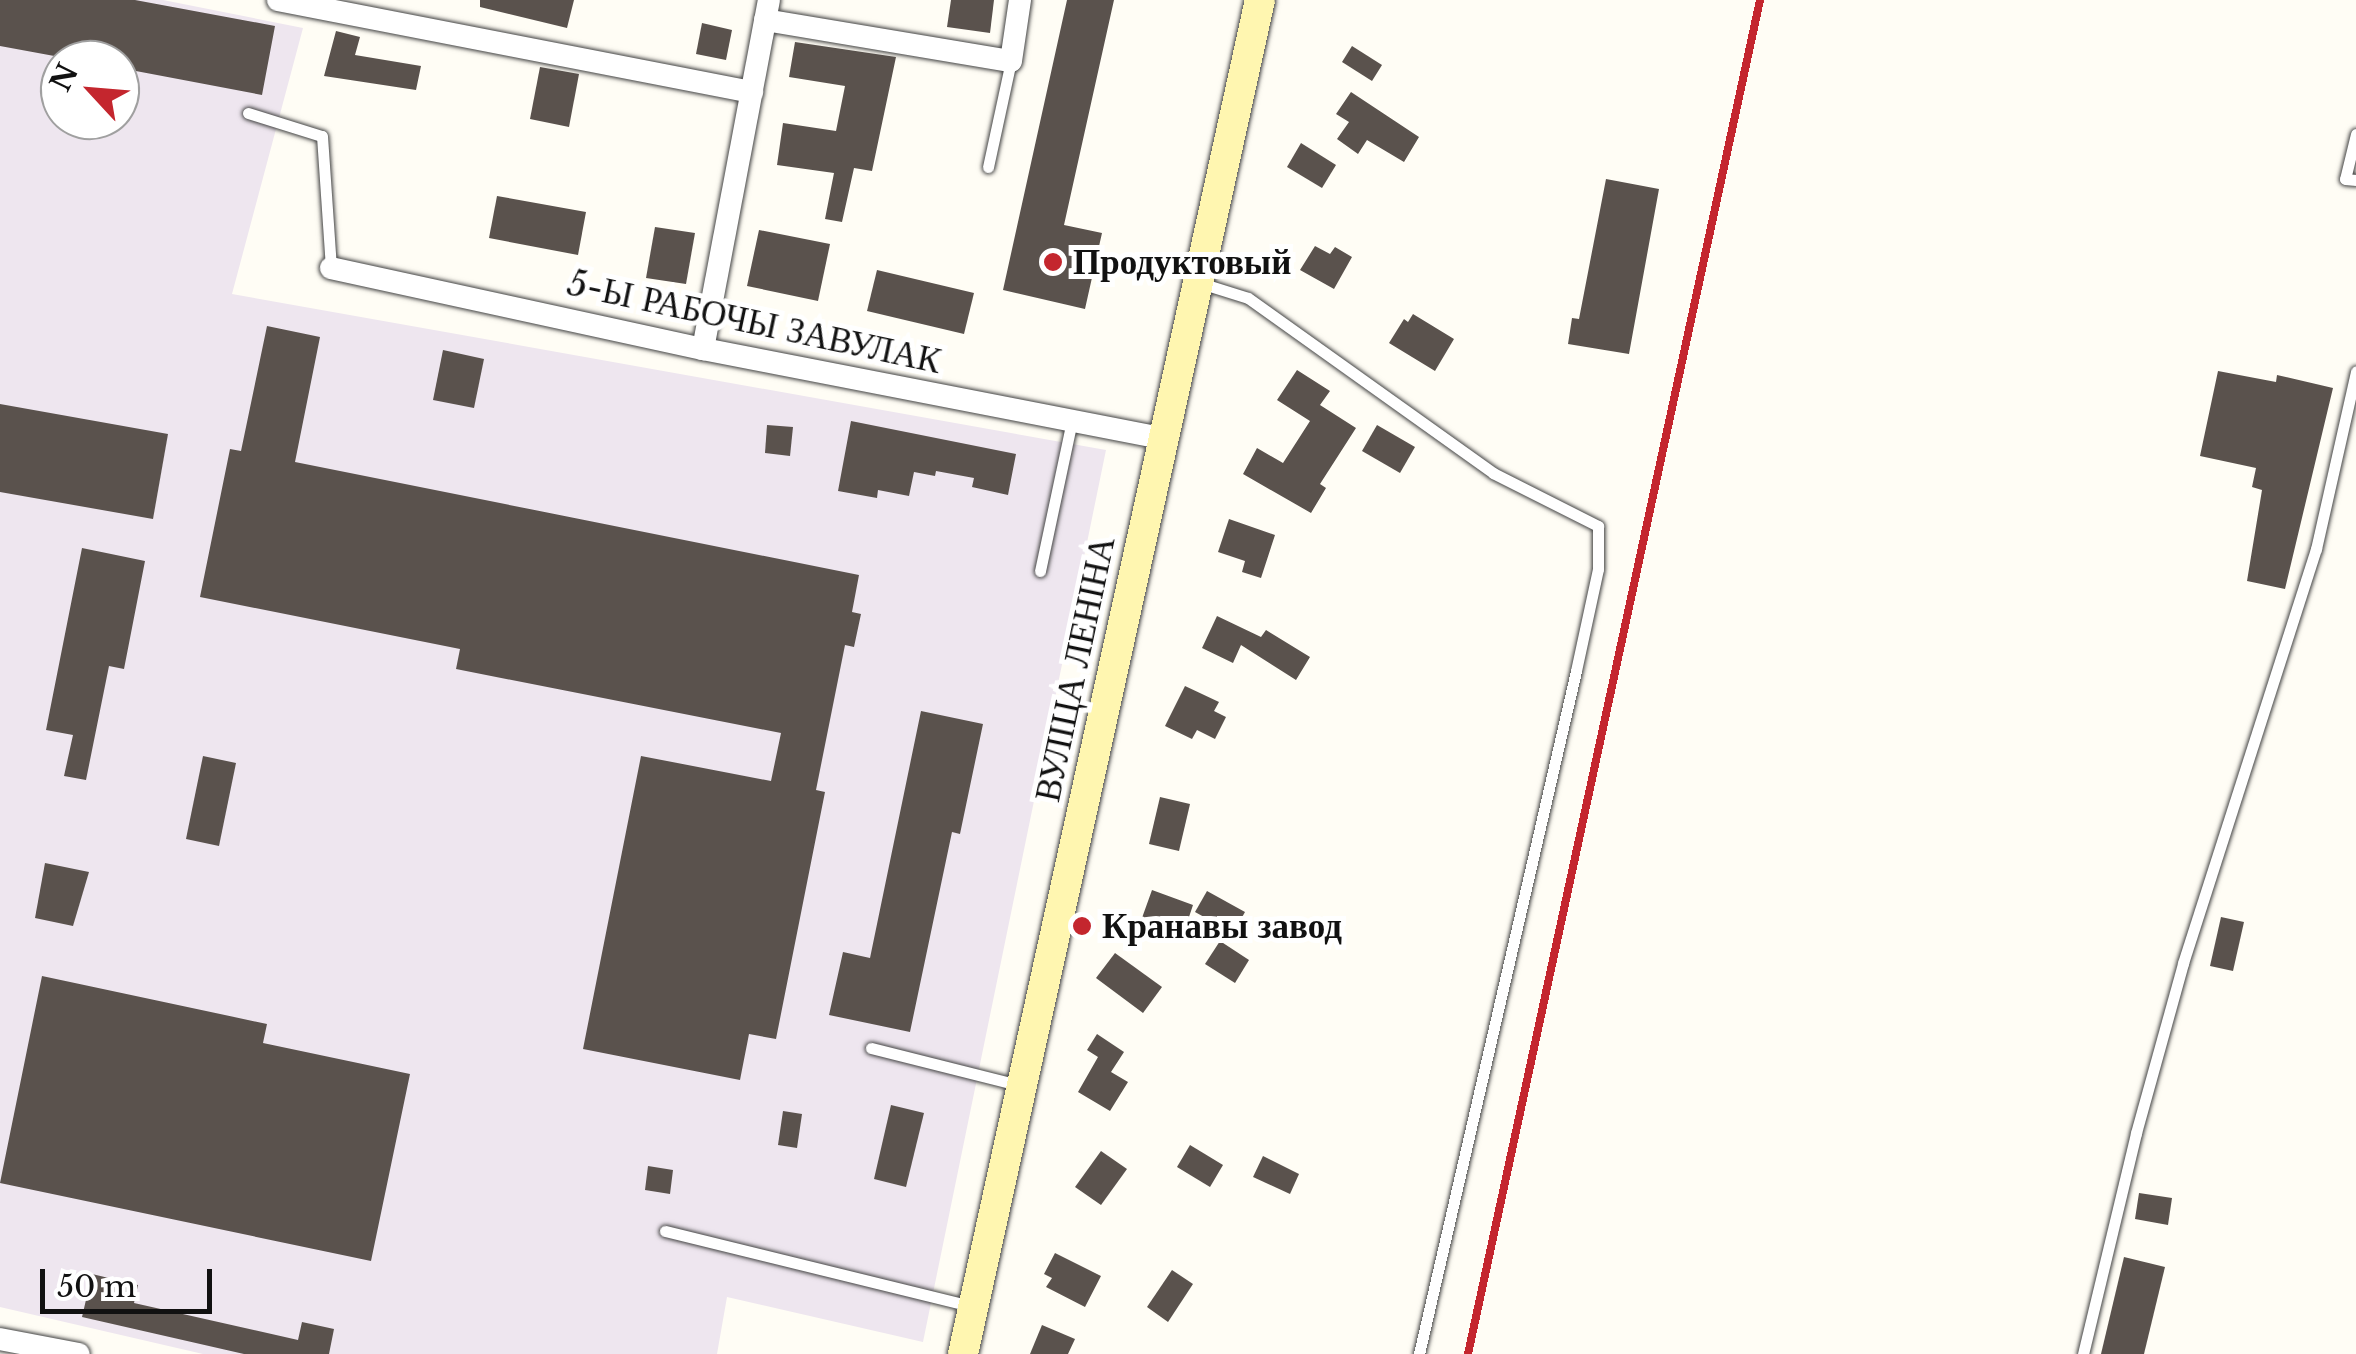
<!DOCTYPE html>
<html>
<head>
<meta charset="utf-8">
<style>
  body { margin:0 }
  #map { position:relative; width:2356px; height:1354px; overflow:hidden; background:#fffdf5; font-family:"Libre Baskerville",serif }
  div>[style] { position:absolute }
  .industrial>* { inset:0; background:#eee6ef }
  .building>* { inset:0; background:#5a524d }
  .roads { filter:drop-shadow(0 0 2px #444) drop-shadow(0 0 2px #444) }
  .lane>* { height:11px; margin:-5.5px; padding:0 5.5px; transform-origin:5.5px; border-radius:5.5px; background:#fff }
  .street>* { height:22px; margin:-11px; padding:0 11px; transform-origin:11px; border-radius:11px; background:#fff }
  .secondary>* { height:30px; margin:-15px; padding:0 15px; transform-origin:15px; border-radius:15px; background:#fff6b0 }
  .rail>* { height:8px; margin:-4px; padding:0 4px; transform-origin:4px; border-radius:4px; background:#c4262e }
  .dots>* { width:28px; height:28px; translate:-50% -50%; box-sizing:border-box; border:5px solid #fff; border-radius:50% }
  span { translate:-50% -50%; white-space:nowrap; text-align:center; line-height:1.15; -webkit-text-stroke:10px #fff; paint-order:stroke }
  .poi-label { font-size:35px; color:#111; font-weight:700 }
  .left { translate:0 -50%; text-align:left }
  .street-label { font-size:35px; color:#111 }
  .north { position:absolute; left:40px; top:40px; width:100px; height:100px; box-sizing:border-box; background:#fff; border:2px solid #a0a0a0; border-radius:50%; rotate:296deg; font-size:28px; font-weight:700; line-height:40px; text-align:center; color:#111 }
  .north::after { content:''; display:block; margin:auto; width:35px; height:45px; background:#c4262e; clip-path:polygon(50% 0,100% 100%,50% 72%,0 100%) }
  .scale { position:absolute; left:40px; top:1269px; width:172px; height:45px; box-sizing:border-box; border:5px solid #111; border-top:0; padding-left:12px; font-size:30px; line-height:35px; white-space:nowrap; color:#111; -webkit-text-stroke:8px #fff; paint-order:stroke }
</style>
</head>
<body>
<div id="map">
  <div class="industrial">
    <div style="clip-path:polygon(evenodd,0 0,163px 0,303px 28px,232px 294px,1106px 450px,923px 1342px,727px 1297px,717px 1354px,203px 1354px,0 1307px,0 0,60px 60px,120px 60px,120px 120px,60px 120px,60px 60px)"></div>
  </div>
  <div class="building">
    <div style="clip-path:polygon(0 0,135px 0,275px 26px,262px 95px,120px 68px,120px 60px,76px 60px,0 46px)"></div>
    <div style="clip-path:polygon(480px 0,574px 0,567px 28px,480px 7px)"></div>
    <div style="clip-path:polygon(951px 0,994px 0,990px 33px,947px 27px)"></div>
    <div style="clip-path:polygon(1067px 0,1114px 0,1064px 225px,1102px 233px,1085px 309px,1003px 290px)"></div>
    <div style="clip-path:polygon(702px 23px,732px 30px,726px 60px,696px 54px)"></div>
    <div style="clip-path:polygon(336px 31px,360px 37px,355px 55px,421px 66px,416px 90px,324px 76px)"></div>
    <div style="clip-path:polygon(795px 42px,896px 57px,872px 171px,854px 168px,842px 222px,825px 219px,834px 173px,777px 165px,783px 123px,836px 131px,845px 86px,789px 77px)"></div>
    <div style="clip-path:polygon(1352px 46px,1382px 65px,1372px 81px,1342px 62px)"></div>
    <div style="clip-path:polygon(540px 67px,579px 74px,569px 127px,530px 119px)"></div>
    <div style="clip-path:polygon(1351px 92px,1419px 137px,1404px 162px,1367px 140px,1358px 154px,1337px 139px,1349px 122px,1336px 114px)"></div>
    <div style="clip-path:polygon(1301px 143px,1336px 165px,1322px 188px,1287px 167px)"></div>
    <div style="clip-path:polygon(1606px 179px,1659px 189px,1629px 354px,1568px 344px,1572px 318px,1579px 319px)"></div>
    <div style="clip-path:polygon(497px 196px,586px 212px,578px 255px,489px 238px)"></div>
    <div style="clip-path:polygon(655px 227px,695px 233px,686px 284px,646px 278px)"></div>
    <div style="clip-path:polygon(759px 230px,830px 244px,818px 301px,747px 286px)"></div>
    <div style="clip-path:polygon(1315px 246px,1330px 254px,1335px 247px,1352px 257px,1334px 289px,1300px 270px)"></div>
    <div style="clip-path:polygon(877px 270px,974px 293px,964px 334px,867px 311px)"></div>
    <div style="clip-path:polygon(1413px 314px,1454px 339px,1435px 371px,1389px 343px,1404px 319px,1408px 322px)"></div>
    <div style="clip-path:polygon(267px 326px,320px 337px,295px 462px,859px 575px,852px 612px,861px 614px,854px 647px,845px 645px,816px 790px,825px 792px,776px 1039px,749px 1034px,740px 1080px,583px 1049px,641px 756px,771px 781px,781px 733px,456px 669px,460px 649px,200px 597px,230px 449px,241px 451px)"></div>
    <div style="clip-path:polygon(443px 350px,484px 359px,474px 408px,433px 400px)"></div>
    <div style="clip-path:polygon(1297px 370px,1330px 391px,1320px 405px,1356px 428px,1320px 484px,1326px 488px,1311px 513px,1243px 474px,1257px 448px,1283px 463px,1310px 421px,1277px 400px)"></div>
    <div style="clip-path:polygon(2218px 371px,2276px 382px,2277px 375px,2333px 388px,2285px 589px,2247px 581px,2262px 490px,2252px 487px,2256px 468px,2200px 456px)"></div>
    <div style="clip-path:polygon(0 404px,168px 434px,153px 519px,0 492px)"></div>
    <div style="clip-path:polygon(851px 421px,1016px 454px,1008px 495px,972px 487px,974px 478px,936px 471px,935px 476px,914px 472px,909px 496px,878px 490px,877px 498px,838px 491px)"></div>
    <div style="clip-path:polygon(767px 425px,793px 427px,790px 456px,765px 453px)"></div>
    <div style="clip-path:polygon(1377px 425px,1415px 447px,1400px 473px,1362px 451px)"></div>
    <div style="clip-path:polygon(1229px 519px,1275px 535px,1261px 578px,1242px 572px,1245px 561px,1218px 552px)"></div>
    <div style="clip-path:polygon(82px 548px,145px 561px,124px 669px,109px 666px,86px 780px,64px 776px,73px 735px,46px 730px)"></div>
    <div style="clip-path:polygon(1217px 616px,1261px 637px,1266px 630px,1310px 657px,1296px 680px,1241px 645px,1233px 663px,1202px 648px)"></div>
    <div style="clip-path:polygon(1185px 686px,1219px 702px,1214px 711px,1226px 717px,1215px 739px,1197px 730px,1192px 739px,1165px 726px)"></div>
    <div style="clip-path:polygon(921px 711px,983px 724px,960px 834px,952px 832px,910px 1032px,829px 1015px,843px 952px,870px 958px)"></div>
    <div style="clip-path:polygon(203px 756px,236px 763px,219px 846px,186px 839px)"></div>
    <div style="clip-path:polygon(1160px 797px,1190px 804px,1179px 851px,1149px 844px)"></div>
    <div style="clip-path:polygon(45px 863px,89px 872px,73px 926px,35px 918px)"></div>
    <div style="clip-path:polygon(1152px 890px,1193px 905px,1186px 926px,1173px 921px,1167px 939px,1138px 929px)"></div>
    <div style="clip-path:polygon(1207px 891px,1245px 912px,1233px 933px,1195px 912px)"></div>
    <div style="clip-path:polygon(2221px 917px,2244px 922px,2233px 971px,2210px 966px)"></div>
    <div style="clip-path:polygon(1220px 941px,1249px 960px,1235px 983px,1205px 964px)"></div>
    <div style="clip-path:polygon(1115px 953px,1162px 987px,1143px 1013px,1096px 978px)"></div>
    <div style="clip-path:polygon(42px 976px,267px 1024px,263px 1043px,410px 1074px,371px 1261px,0 1183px)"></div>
    <div style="clip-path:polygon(1097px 1034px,1124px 1052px,1111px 1072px,1128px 1082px,1110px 1111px,1078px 1092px,1098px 1057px,1087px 1050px)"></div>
    <div style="clip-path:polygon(891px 1105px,924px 1113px,906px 1187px,874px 1179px)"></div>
    <div style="clip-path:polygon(783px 1111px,802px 1114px,797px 1148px,778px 1145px)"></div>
    <div style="clip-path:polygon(1190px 1145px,1223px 1165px,1210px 1187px,1177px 1167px)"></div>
    <div style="clip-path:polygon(1101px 1151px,1127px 1169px,1101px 1205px,1075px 1187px)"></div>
    <div style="clip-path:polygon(1263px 1156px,1299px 1174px,1290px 1194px,1253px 1177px)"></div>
    <div style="clip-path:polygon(648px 1166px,673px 1170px,670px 1194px,645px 1190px)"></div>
    <div style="clip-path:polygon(2139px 1193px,2172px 1198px,2168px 1225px,2135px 1219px)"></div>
    <div style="clip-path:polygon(1055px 1253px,1101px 1276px,1085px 1307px,1046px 1287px,1052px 1278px,1044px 1274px)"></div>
    <div style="clip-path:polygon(2124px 1257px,2165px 1267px,2144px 1354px,2101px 1354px)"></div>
    <div style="clip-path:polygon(1172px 1270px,1193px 1284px,1168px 1322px,1147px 1307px)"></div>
    <div style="clip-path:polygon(92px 1274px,138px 1285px,134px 1303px,298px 1340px,302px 1322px,334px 1329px,329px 1354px,244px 1354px,82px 1317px)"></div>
    <div style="clip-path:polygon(1042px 1325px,1075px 1339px,1068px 1354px,1030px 1354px)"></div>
  </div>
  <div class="roads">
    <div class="lane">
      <div style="left:248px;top:113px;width:77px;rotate:17.3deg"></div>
      <div style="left:322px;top:136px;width:132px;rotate:86.1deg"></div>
      <div style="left:2356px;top:134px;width:46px;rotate:103.7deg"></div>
      <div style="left:2345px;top:179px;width:11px;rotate:5deg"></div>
      <div style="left:988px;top:167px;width:108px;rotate:-77.8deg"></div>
      <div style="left:1200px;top:283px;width:50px;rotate:17.4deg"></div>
      <div style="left:1248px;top:298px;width:301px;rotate:35.5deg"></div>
      <div style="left:1493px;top:473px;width:118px;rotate:26.8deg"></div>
      <div style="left:1598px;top:526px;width:43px;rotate:90deg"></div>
      <div style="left:1598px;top:569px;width:104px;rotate:102.2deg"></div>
      <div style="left:1576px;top:671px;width:701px;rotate:102.95deg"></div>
      <div style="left:1040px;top:571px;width:153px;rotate:-78deg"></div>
      <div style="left:871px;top:1048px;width:152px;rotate:14.1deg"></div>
      <div style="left:665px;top:1231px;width:314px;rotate:13.8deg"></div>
      <div style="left:2083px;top:1354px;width:227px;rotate:-76.5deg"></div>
      <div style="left:2136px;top:1133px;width:176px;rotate:-74.5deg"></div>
      <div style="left:2183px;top:963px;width:435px;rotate:-72.2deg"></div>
      <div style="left:2316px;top:549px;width:182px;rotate:-77.3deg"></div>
    </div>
    <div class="street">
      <div style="left:278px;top:0;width:483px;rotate:11deg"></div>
      <div style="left:765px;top:20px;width:249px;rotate:9.5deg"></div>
      <div style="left:1011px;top:61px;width:62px;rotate:-81.6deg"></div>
      <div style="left:331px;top:268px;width:381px;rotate:12.3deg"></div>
      <div style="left:703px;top:349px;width:470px;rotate:11deg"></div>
      <div style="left:703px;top:349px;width:355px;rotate:-79.3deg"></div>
      <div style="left:0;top:1339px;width:80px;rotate:10.8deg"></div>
    </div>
    <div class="secondary">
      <div style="left:963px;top:1354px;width:1386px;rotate:-77.63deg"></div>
    </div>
  </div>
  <div class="rail">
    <div style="left:1468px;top:1354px;width:1385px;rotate:-77.83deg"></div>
  </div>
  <div class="dots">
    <div style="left:1053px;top:262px;background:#c4262e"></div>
    <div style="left:1082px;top:926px;background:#c4262e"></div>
  </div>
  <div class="poi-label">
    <span class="left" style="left:1073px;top:262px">Продуктовый</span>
    <span class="left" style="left:1102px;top:926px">Кранавы завод</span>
  </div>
  <div class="street-label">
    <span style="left:754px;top:322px;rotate:12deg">5-Ы РАБОЧЫ ЗАВУЛАК</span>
    <span style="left:1075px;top:669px;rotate:-78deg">ВУЛІЦА ЛЕНІНА</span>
  </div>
  <div class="north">N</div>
  <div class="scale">50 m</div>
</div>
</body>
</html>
